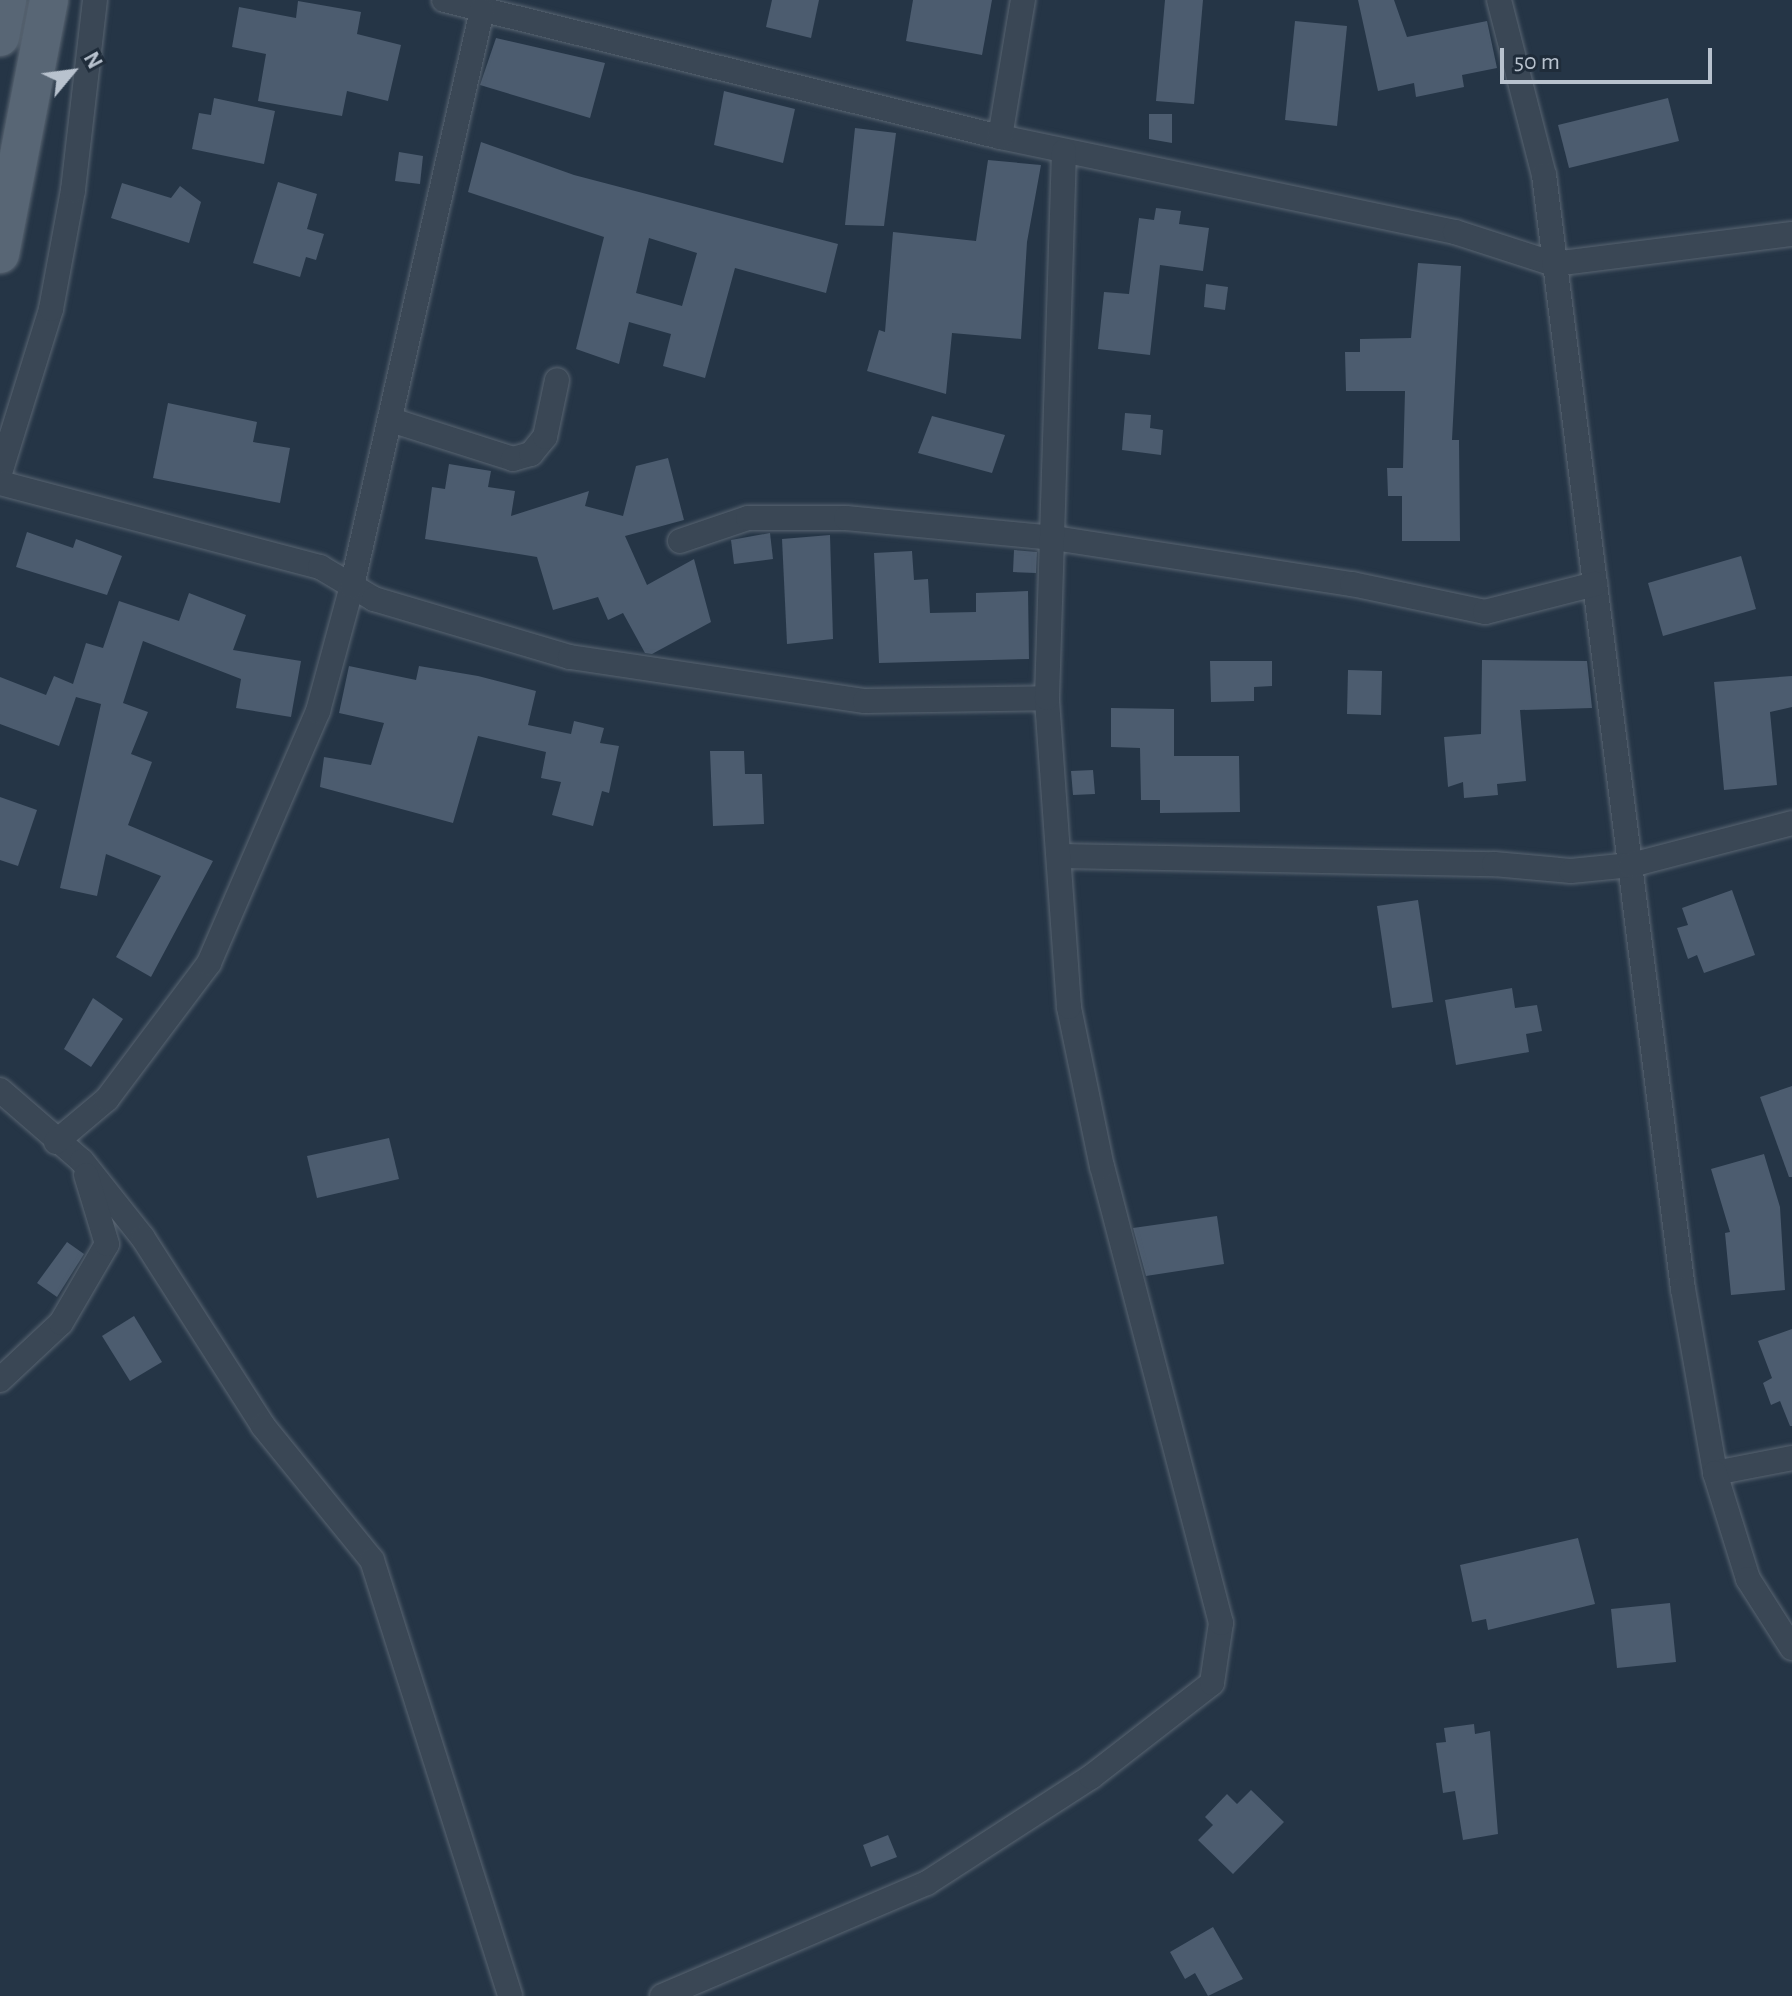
<!DOCTYPE html>
<html>
<head>
<meta charset="utf-8">
<style>
  body { margin:0 }
  #map { position:relative; width:1792px; height:1996px; overflow:hidden; background:#253546; font-family:"Alegreya Sans",sans-serif }
  div>[style] { position:absolute }
  .building>* { inset:0; background:#4c5c6f }
  .roads { filter:drop-shadow(0 0 2px #596572) drop-shadow(0 0 2px #596572) }
  .street>* { height:24px; margin:-12px; padding:0 12px; transform-origin:12px; border-radius:12px; background:#3a4755 }
  .primary>* { height:38px; margin:-19px; padding:0 19px; transform-origin:19px; border-radius:19px; background:#586675 }
  span { translate:-50% -50%; white-space:nowrap; text-align:center; line-height:1.15; -webkit-text-stroke:8px #1f2c3a; paint-order:stroke }
  .north { position:absolute; left:32px; top:32px; width:80px; height:80px; -webkit-text-stroke:6px #1f2c3a; paint-order:stroke; rotate:61deg; font-size:22px; font-weight:700; line-height:32px; text-align:center; color:#b8c2ce }
  .north::after { content:''; display:block; margin:auto; width:28px; height:36px; background:#b8c2ce; clip-path:polygon(50% 0,100% 100%,50% 72%,0 100%) }
  .scale { position:absolute; left:1500px; top:48px; width:212px; height:36px; box-sizing:border-box; border:4px solid #b8c2ce; border-top:0; padding-left:10px; font-size:24px; line-height:28px; white-space:nowrap; color:#b8c2ce; -webkit-text-stroke:6px #1f2c3a; paint-order:stroke }
</style>
</head>
<body>
<div id="map">
  <div class="building">
    <div style="clip-path:polygon(772px 0,819px 0,811px 38px,766px 27px)"></div>
    <div style="clip-path:polygon(913px 0,992px 0,982px 55px,906px 41px)"></div>
    <div style="clip-path:polygon(1165px 0,1203px 0,1194px 104px,1156px 101px)"></div>
    <div style="clip-path:polygon(1358px 0,1394px 0,1407px 37px,1487px 21px,1497px 68px,1462px 75px,1464px 87px,1416px 97px,1414px 83px,1378px 91px)"></div>
    <div style="clip-path:polygon(298px 1px,361px 12px,357px 34px,401px 45px,388px 101px,347px 91px,342px 116px,258px 101px,266px 54px,232px 47px,239px 7px,296px 18px)"></div>
    <div style="clip-path:polygon(1295px 21px,1347px 26px,1337px 126px,1285px 120px)"></div>
    <div style="clip-path:polygon(496px 38px,605px 63px,590px 118px,480px 85px)"></div>
    <div style="clip-path:polygon(724px 91px,795px 109px,783px 163px,714px 145px)"></div>
    <div style="clip-path:polygon(214px 98px,275px 111px,264px 164px,192px 149px,199px 113px,211px 115px)"></div>
    <div style="clip-path:polygon(1668px 98px,1679px 141px,1569px 168px,1558px 125px)"></div>
    <div style="clip-path:polygon(1149px 114px,1172px 114px,1172px 143px,1149px 139px)"></div>
    <div style="clip-path:polygon(855px 128px,896px 133px,884px 226px,845px 225px)"></div>
    <div style="clip-path:polygon(evenodd,481px 142px,574px 175px,838px 244px,826px 293px,735px 268px,705px 378px,663px 366px,671px 334px,629px 322px,619px 364px,576px 349px,604px 237px,468px 192px,481px 142px,649px 238px,697px 253px,682px 306px,636px 293px,649px 238px)"></div>
    <div style="clip-path:polygon(399px 152px,423px 156px,420px 184px,395px 181px)"></div>
    <div style="clip-path:polygon(988px 160px,1041px 165px,1027px 242px,1021px 339px,952px 333px,946px 394px,867px 371px,879px 330px,885px 332px,893px 232px,976px 241px)"></div>
    <div style="clip-path:polygon(278px 182px,317px 194px,307px 229px,324px 234px,316px 260px,306px 257px,300px 277px,253px 263px)"></div>
    <div style="clip-path:polygon(122px 183px,171px 198px,180px 186px,201px 202px,189px 243px,111px 218px)"></div>
    <div style="clip-path:polygon(1156px 208px,1181px 211px,1179px 224px,1209px 228px,1203px 271px,1160px 265px,1150px 355px,1098px 349px,1104px 292px,1129px 294px,1139px 218px,1154px 220px)"></div>
    <div style="clip-path:polygon(1418px 263px,1461px 266px,1452px 440px,1459px 440px,1460px 541px,1402px 541px,1402px 496px,1388px 496px,1387px 468px,1403px 468px,1405px 391px,1346px 391px,1345px 352px,1360px 352px,1360px 339px,1411px 338px)"></div>
    <div style="clip-path:polygon(1206px 284px,1228px 287px,1225px 310px,1204px 307px)"></div>
    <div style="clip-path:polygon(168px 403px,257px 422px,253px 442px,290px 448px,280px 503px,153px 478px)"></div>
    <div style="clip-path:polygon(1125px 413px,1151px 415px,1150px 428px,1163px 430px,1161px 455px,1122px 450px)"></div>
    <div style="clip-path:polygon(932px 416px,1005px 435px,992px 473px,918px 453px)"></div>
    <div style="clip-path:polygon(668px 458px,684px 520px,625px 536px,647px 585px,694px 559px,711px 622px,652px 654px,645px 653px,623px 613px,608px 620px,598px 597px,553px 610px,537px 557px,425px 539px,432px 487px,445px 489px,449px 464px,491px 471px,488px 487px,515px 491px,511px 516px,589px 491px,585px 506px,623px 516px,636px 466px)"></div>
    <div style="clip-path:polygon(27px 532px,73px 548px,76px 539px,122px 556px,107px 595px,16px 567px)"></div>
    <div style="clip-path:polygon(770px 533px,773px 559px,734px 564px,731px 540px)"></div>
    <div style="clip-path:polygon(830px 535px,833px 639px,787px 644px,782px 539px)"></div>
    <div style="clip-path:polygon(1014px 550px,1037px 552px,1036px 573px,1013px 572px)"></div>
    <div style="clip-path:polygon(912px 551px,914px 580px,928px 579px,930px 613px,976px 612px,976px 593px,1028px 591px,1029px 659px,879px 663px,874px 553px)"></div>
    <div style="clip-path:polygon(1741px 556px,1756px 609px,1663px 636px,1648px 583px)"></div>
    <div style="clip-path:polygon(189px 593px,246px 615px,233px 650px,301px 661px,291px 717px,236px 708px,241px 679px,143px 641px,123px 703px,148px 712px,131px 754px,152px 762px,128px 825px,213px 861px,151px 977px,116px 957px,161px 876px,106px 854px,97px 896px,60px 888px,101px 704px,76px 697px,59px 746px,0 724px,0 677px,46px 695px,54px 676px,73px 684px,86px 643px,103px 648px,119px 601px,179px 621px)"></div>
    <div style="clip-path:polygon(1482px 660px,1587px 661px,1592px 708px,1520px 710px,1526px 781px,1497px 784px,1498px 795px,1464px 798px,1463px 782px,1448px 787px,1444px 737px,1481px 734px)"></div>
    <div style="clip-path:polygon(1210px 661px,1272px 661px,1272px 686px,1254px 687px,1254px 701px,1211px 702px)"></div>
    <div style="clip-path:polygon(349px 666px,416px 680px,419px 666px,478px 676px,536px 691px,528px 725px,571px 734px,574px 721px,604px 728px,600px 743px,619px 746px,609px 793px,602px 791px,593px 826px,552px 815px,561px 782px,541px 778px,546px 752px,478px 736px,453px 823px,320px 787px,324px 757px,371px 765px,384px 723px,339px 713px)"></div>
    <div style="clip-path:polygon(1348px 670px,1382px 671px,1381px 715px,1347px 714px)"></div>
    <div style="clip-path:polygon(1792px 676px,1792px 707px,1770px 712px,1777px 785px,1724px 790px,1714px 682px)"></div>
    <div style="clip-path:polygon(1111px 708px,1174px 709px,1174px 756px,1239px 756px,1240px 812px,1160px 813px,1160px 800px,1141px 800px,1140px 748px,1111px 747px)"></div>
    <div style="clip-path:polygon(710px 751px,744px 751px,745px 774px,762px 774px,764px 824px,713px 826px)"></div>
    <div style="clip-path:polygon(1093px 770px,1095px 794px,1073px 795px,1071px 771px)"></div>
    <div style="clip-path:polygon(0 797px,37px 810px,18px 866px,0 860px)"></div>
    <div style="clip-path:polygon(1732px 890px,1755px 955px,1704px 973px,1697px 955px,1688px 959px,1677px 928px,1688px 925px,1682px 908px)"></div>
    <div style="clip-path:polygon(1418px 900px,1433px 1002px,1392px 1008px,1377px 906px)"></div>
    <div style="clip-path:polygon(1512px 988px,1515px 1008px,1537px 1005px,1542px 1031px,1526px 1034px,1529px 1052px,1456px 1065px,1445px 1000px)"></div>
    <div style="clip-path:polygon(93px 998px,123px 1019px,91px 1067px,64px 1049px)"></div>
    <div style="clip-path:polygon(1792px 1086px,1792px 1177px,1789px 1177px,1760px 1097px)"></div>
    <div style="clip-path:polygon(389px 1138px,399px 1179px,317px 1198px,307px 1156px)"></div>
    <div style="clip-path:polygon(1764px 1154px,1780px 1207px,1785px 1290px,1731px 1295px,1725px 1233px,1730px 1232px,1711px 1169px)"></div>
    <div style="clip-path:polygon(1217px 1216px,1224px 1264px,1146px 1276px,1133px 1228px)"></div>
    <div style="clip-path:polygon(67px 1242px,84px 1254px,57px 1297px,37px 1283px)"></div>
    <div style="clip-path:polygon(134px 1316px,162px 1362px,130px 1381px,102px 1336px)"></div>
    <div style="clip-path:polygon(1792px 1329px,1792px 1426px,1790px 1426px,1780px 1401px,1771px 1405px,1763px 1383px,1772px 1378px,1758px 1341px)"></div>
    <div style="clip-path:polygon(1578px 1538px,1595px 1604px,1488px 1630px,1486px 1619px,1472px 1622px,1460px 1565px)"></div>
    <div style="clip-path:polygon(1670px 1603px,1676px 1662px,1617px 1668px,1611px 1609px)"></div>
    <div style="clip-path:polygon(1474px 1724px,1475px 1734px,1490px 1731px,1498px 1834px,1463px 1840px,1455px 1791px,1443px 1793px,1436px 1743px,1446px 1742px,1444px 1728px)"></div>
    <div style="clip-path:polygon(1251px 1790px,1284px 1822px,1233px 1874px,1198px 1840px,1213px 1825px,1205px 1817px,1227px 1794px,1237px 1804px)"></div>
    <div style="clip-path:polygon(888px 1835px,897px 1857px,871px 1867px,863px 1845px)"></div>
    <div style="clip-path:polygon(1213px 1927px,1243px 1979px,1208px 1996px,1195px 1973px,1185px 1979px,1170px 1952px)"></div>
  </div>
  <div class="roads">
    <div class="street">
      <div style="left:444px;top:0;width:573px;rotate:13.84deg"></div>
      <div style="left:1000px;top:137px;width:465px;rotate:11.8deg"></div>
      <div style="left:1455px;top:232px;width:104px;rotate:17.9deg"></div>
      <div style="left:1554px;top:264px;width:240px;rotate:-7.2deg"></div>
      <div style="left:1499px;top:0;width:181px;rotate:75.6deg"></div>
      <div style="left:1544px;top:175px;width:1123px;rotate:82.89deg"></div>
      <div style="left:1683px;top:1289px;width:187px;rotate:80.1deg"></div>
      <div style="left:1715px;top:1473px;width:78px;rotate:-11deg"></div>
      <div style="left:1000px;top:137px;width:139px;rotate:-80.5deg"></div>
      <div style="left:391px;top:420px;width:128px;rotate:17.7deg"></div>
      <div style="left:513px;top:459px;width:19px;rotate:-16deg"></div>
      <div style="left:531px;top:454px;width:22px;rotate:-51deg"></div>
      <div style="left:545px;top:437px;width:58px;rotate:-78.1deg"></div>
      <div style="left:0;top:473px;width:172px;rotate:-72.7deg"></div>
      <div style="left:51px;top:309px;width:121px;rotate:-79.5deg"></div>
      <div style="left:73px;top:190px;width:191px;rotate:-83.4deg"></div>
      <div style="left:0;top:483px;width:331px;rotate:14.7deg"></div>
      <div style="left:320px;top:567px;width:63px;rotate:30.7deg"></div>
      <div style="left:374px;top:599px;width:204px;rotate:16.5deg"></div>
      <div style="left:570px;top:657px;width:298px;rotate:8.5deg"></div>
      <div style="left:865px;top:701px;width:182px;rotate:-0.9deg"></div>
      <div style="left:680px;top:541px;width:72px;rotate:-18.7deg"></div>
      <div style="left:748px;top:518px;width:98px"></div>
      <div style="left:846px;top:518px;width:209px;rotate:5.5deg"></div>
      <div style="left:1054px;top:538px;width:302px;rotate:8.8deg"></div>
      <div style="left:1352px;top:584px;width:136px;rotate:11.9deg"></div>
      <div style="left:1485px;top:612px;width:114px;rotate:-14.3deg"></div>
      <div style="left:1060px;top:856px;width:434px;rotate:1.1deg"></div>
      <div style="left:1494px;top:864px;width:77px;rotate:5.2deg"></div>
      <div style="left:1571px;top:871px;width:60px;rotate:-5.7deg"></div>
      <div style="left:1631px;top:865px;width:166px;rotate:-14.6deg"></div>
      <div style="left:0;top:1090px;width:108px;rotate:40.9deg"></div>
      <div style="left:82px;top:1161px;width:98px;rotate:51.6deg"></div>
      <div style="left:143px;top:1238px;width:223px;rotate:57.4deg"></div>
      <div style="left:263px;top:1426px;width:173px;rotate:50.9deg"></div>
      <div style="left:372px;top:1560px;width:457px;rotate:72.4deg"></div>
      <div style="left:56px;top:1142px;width:67px;rotate:-40.1deg"></div>
      <div style="left:107px;top:1099px;width:170px;rotate:-53.1deg"></div>
      <div style="left:209px;top:963px;width:275px;rotate:-66.6deg"></div>
      <div style="left:318px;top:711px;width:130px;rotate:-74.8deg"></div>
      <div style="left:352px;top:586px;width:590px;rotate:-77.28deg"></div>
      <div style="left:0;top:1380px;width:83px;rotate:-43.1deg"></div>
      <div style="left:61px;top:1323px;width:91px;rotate:-59.8deg"></div>
      <div style="left:107px;top:1244px;width:72px;rotate:-106.9deg"></div>
      <div style="left:1715px;top:1473px;width:111px;rotate:72.7deg"></div>
      <div style="left:1748px;top:1579px;width:82px;rotate:57.5deg"></div>
      <div style="left:662px;top:1996px;width:288px;rotate:-23.1deg"></div>
      <div style="left:927px;top:1883px;width:195px;rotate:-32.9deg"></div>
      <div style="left:1091px;top:1777px;width:153px;rotate:-37.8deg"></div>
      <div style="left:1212px;top:1683px;width:61px;rotate:-81.5deg"></div>
      <div style="left:1221px;top:1623px;width:471px;rotate:-104.6deg"></div>
      <div style="left:1102px;top:1167px;width:163px;rotate:-101.7deg"></div>
      <div style="left:1069px;top:1007px;width:310px;rotate:-94.1deg"></div>
      <div style="left:1047px;top:698px;width:547px;rotate:-88.22deg"></div>
    </div>
    <div class="primary">
      <div style="left:0;top:37px;width:38px;rotate:-79deg"></div>
      <div style="left:0;top:254px;width:259px;rotate:-79.1deg"></div>
    </div>
  </div>
  <div class="north">N</div>
  <div class="scale">50 m</div>
</div>
</body>
</html>
